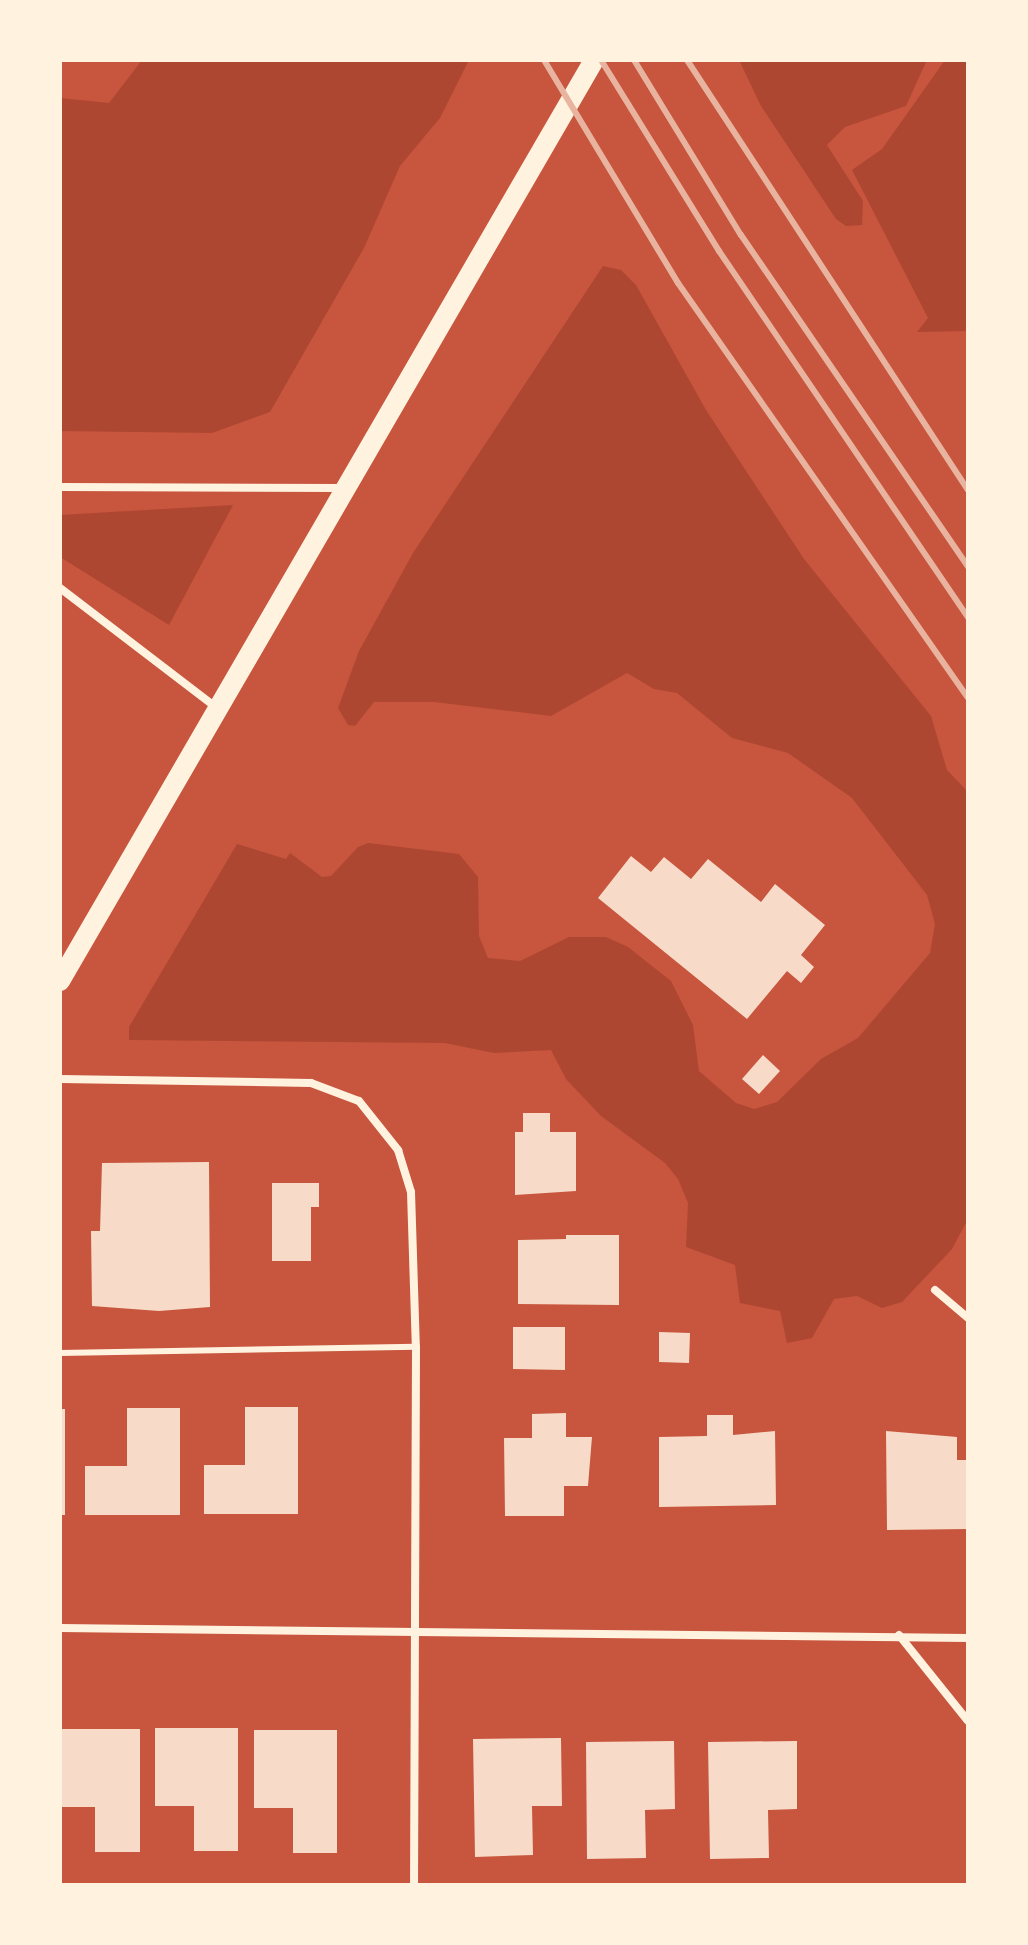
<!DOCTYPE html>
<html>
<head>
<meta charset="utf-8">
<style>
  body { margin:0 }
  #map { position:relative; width:1028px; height:1945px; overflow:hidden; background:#c8553d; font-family:"Noto Sans",sans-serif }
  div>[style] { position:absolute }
  .green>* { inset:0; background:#ae4732 }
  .building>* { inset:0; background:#f7dbc8 }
  .service>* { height:6px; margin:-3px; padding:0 3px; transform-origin:3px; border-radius:3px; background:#fff3e0 }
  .minor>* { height:8px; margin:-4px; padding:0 4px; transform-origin:4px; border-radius:4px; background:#fff3e0 }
  .primary>* { height:20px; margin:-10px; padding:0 10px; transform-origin:10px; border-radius:10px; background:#fff3e0 }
  .rail>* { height:6px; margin:-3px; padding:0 3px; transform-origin:3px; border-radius:3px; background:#e9b49f }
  span { translate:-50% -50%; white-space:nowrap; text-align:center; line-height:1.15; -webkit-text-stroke:6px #fff3e0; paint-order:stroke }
  .frame { position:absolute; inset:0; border:62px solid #fff3e0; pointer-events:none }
</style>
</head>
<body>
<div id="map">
  <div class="green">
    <div style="clip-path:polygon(142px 60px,469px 60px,440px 118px,400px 166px,364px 248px,270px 412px,212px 433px,60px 431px,60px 98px,109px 103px)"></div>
    <div style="clip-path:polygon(739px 60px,927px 60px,906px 106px,845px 127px,827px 145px,863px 201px,862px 225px,846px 226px,836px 219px,761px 106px)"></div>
    <div style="clip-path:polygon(945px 60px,968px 60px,968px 331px,917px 332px,928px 318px,852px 170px,882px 149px)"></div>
    <div style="clip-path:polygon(603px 266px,621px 270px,636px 285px,706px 410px,804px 559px,931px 716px,947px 770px,968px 792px,968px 1219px,952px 1249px,902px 1302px,882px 1308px,857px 1296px,834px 1299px,812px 1338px,787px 1343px,780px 1311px,740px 1303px,735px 1265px,686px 1247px,688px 1203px,678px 1179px,665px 1163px,601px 1116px,566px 1079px,551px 1050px,494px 1053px,445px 1043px,129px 1040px,129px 1027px,237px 844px,286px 859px,290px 853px,322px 877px,331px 876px,358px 847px,368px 843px,459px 854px,478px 877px,479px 936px,488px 958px,520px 961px,569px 937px,606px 937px,628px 947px,671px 981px,693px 1025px,699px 1071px,736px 1103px,754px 1109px,777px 1102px,821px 1059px,858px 1038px,930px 953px,935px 924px,927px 895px,852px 798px,788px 753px,732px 738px,677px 693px,654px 689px,627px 673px,551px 716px,434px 702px,374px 702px,355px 726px,348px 725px,338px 708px,359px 651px,413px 553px)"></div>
    <div style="clip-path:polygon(233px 505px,169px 625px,60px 557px,60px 515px)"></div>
  </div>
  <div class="building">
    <div style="clip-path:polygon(631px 856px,651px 872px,664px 857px,691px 879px,708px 859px,761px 902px,775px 884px,825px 925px,801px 955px,814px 967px,801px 983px,787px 971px,747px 1019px,598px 898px)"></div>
    <div style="clip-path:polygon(763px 1055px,780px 1071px,759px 1094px,742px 1079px)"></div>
    <div style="clip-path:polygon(523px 1113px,550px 1113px,550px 1132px,576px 1132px,576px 1191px,515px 1195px,515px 1132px,523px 1132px)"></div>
    <div style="clip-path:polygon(209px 1162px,210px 1307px,159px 1311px,92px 1306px,91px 1231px,100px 1231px,102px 1163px)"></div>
    <div style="clip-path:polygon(272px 1183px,319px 1183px,319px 1207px,311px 1207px,311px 1261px,272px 1261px)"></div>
    <div style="clip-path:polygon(566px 1235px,619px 1235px,619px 1305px,518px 1304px,518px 1240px,566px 1239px)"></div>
    <div style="clip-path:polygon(513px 1327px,565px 1327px,565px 1370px,513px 1369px)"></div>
    <div style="clip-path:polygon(659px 1332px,690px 1333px,689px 1363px,659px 1362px)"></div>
    <div style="clip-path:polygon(245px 1407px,298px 1407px,298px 1514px,204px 1514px,204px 1465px,245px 1465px)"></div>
    <div style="clip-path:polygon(127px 1408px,180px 1408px,180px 1515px,85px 1515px,85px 1466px,127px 1466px)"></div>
    <div style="clip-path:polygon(60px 1409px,65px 1409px,65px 1515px,60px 1515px)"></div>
    <div style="clip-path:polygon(566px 1413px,566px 1437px,592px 1437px,588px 1486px,564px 1486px,564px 1516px,505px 1516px,504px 1438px,532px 1438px,532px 1414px)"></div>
    <div style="clip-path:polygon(707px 1415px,733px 1415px,733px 1435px,775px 1431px,776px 1505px,659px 1507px,659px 1437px,707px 1436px)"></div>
    <div style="clip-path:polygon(886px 1431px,957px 1437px,957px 1460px,968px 1460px,968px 1529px,887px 1530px)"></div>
    <div style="clip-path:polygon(155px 1728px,238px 1728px,238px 1851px,194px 1851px,194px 1806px,155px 1806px)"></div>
    <div style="clip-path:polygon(60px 1729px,140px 1729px,140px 1852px,95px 1852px,95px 1807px,60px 1807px)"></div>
    <div style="clip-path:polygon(254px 1730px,337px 1730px,337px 1853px,293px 1853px,293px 1808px,254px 1808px)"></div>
    <div style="clip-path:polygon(561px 1738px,562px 1806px,532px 1806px,533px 1855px,475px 1857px,473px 1739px)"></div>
    <div style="clip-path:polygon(674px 1741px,675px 1809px,645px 1810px,646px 1858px,587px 1859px,586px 1742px)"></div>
    <div style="clip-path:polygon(797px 1741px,797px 1809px,768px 1810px,769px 1858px,710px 1859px,708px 1742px)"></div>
  </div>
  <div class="service">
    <div style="left:60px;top:1353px;width:356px;rotate:-1deg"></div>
  </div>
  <div class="minor">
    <div style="left:60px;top:487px;width:285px;rotate:0.2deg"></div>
    <div style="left:60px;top:588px;width:199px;rotate:37.4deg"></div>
    <div style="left:60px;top:1079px;width:251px;rotate:0.9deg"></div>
    <div style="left:311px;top:1083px;width:51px;rotate:20.6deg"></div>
    <div style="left:359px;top:1101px;width:63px;rotate:51.5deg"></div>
    <div style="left:398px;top:1150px;width:44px;rotate:72.8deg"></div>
    <div style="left:411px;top:1192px;width:155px;rotate:88.2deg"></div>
    <div style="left:416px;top:1347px;width:538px;rotate:90.21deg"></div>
    <div style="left:935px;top:1290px;width:43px;rotate:40.3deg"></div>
    <div style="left:60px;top:1628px;width:908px;rotate:0.63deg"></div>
    <div style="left:899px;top:1635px;width:110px;rotate:51.3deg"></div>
  </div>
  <div class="primary">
    <div style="left:60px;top:981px;width:1065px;rotate:-59.89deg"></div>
  </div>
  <div class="rail">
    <div style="left:544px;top:60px;width:260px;rotate:59deg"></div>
    <div style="left:678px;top:283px;width:506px;rotate:55.05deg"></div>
    <div style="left:601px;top:60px;width:225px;rotate:58.3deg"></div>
    <div style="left:719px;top:251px;width:443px;rotate:55.8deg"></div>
    <div style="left:634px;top:60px;width:205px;rotate:58.6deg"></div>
    <div style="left:741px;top:235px;width:402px;rotate:55.6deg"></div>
    <div style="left:687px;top:60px;width:514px;rotate:56.84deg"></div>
  </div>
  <div class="frame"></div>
</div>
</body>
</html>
